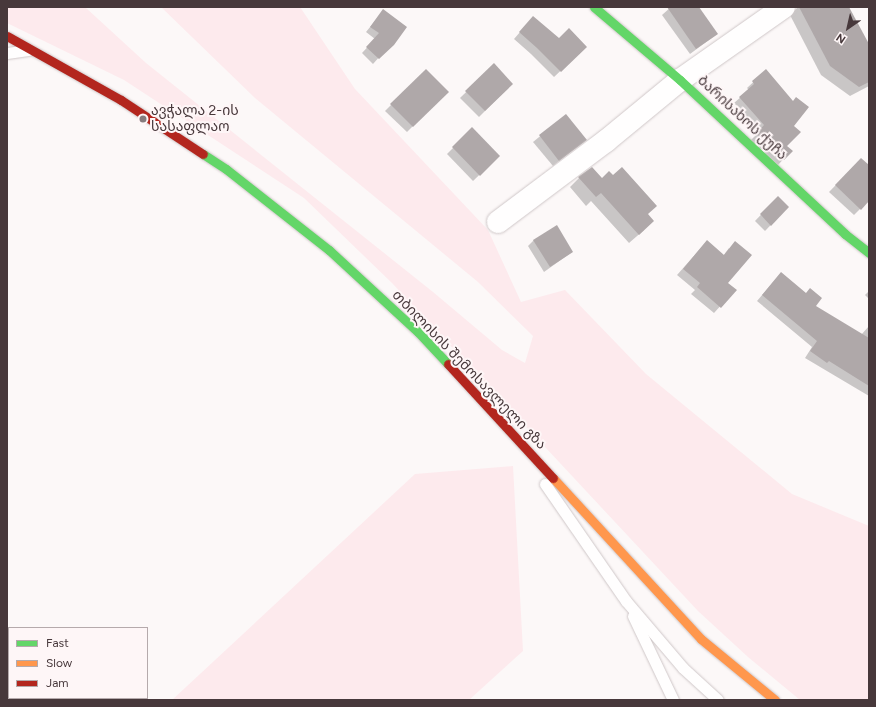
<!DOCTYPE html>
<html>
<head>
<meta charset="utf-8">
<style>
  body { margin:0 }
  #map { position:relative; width:876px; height:707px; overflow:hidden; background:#fcf8f8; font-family:Figtree,"Noto Sans Georgian",sans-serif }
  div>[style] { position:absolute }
  .green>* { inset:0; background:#fdeaed }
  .shadow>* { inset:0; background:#0003 }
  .building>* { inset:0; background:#afa8a9 }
  .roads { filter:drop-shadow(0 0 1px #cfc7c8) drop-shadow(0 0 1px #cfc7c8) }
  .lane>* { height:11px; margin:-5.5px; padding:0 5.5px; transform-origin:5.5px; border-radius:5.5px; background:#fffefe }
  .street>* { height:22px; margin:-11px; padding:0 11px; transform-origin:11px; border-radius:11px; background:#fffefe }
  .fast>* { height:9px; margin:-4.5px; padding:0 4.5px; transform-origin:4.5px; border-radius:4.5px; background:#63d668 }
  .slow>* { height:9px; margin:-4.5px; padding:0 4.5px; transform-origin:4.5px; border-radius:4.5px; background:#ff974d }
  .jam>* { height:9px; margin:-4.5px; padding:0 4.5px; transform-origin:4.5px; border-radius:4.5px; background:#b3261e }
  .dots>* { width:11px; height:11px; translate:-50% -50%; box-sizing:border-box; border:2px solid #fef6f7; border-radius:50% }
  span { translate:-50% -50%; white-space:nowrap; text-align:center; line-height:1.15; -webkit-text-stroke:4px #fef6f7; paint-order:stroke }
  .poi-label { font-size:14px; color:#47383b }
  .left { translate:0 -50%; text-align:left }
  .street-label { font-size:14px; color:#47383b }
  .frame { position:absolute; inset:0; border:8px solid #47383b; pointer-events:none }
  .legend { position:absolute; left:8px; top:627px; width:140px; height:72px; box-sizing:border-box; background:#fef6f7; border:1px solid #b5aaac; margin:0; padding:5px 7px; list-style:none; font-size:12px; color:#47383b }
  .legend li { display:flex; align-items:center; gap:8px; height:20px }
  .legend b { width:20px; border:1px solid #b5aaac }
  .north { position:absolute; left:828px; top:8px; width:40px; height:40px; -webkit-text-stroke:3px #fef6f7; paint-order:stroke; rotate:214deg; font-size:11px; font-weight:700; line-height:16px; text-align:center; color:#47383b }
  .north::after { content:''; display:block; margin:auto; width:14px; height:18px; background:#47383b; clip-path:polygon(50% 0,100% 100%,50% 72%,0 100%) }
</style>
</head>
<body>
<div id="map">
  <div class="green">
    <div style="clip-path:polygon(7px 7px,85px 7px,146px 63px,433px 292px,502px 350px,525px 363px,533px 336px,478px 282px,255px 98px,161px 7px,300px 7px,355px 89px,488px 230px,521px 302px,565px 290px,646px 374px,792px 494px,869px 526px,869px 700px,800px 700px,748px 657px,698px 611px,392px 283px,304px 198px,124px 80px,7px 23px)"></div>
    <div style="clip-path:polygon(513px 466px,523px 651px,469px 700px,172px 700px,415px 474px)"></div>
  </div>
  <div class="shadow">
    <div style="clip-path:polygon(671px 7px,698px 7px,717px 34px,690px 54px,662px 15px)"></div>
    <div style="clip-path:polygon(798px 7px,848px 7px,869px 46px,869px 86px,850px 96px,821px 75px,790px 15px)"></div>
    <div style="clip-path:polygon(383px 11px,406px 27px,373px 64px,362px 53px,375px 39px,366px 32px)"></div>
    <div style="clip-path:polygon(527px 24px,559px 39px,586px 47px,554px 77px,531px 54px,514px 39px)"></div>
    <div style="clip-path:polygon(494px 65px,512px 84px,479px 117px,460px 98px)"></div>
    <div style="clip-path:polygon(426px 70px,447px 92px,407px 132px,385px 111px)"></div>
    <div style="clip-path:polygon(766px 70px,793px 102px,793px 126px,786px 146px,791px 151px,778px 165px,751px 140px,759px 132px,734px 103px,749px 90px,747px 88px)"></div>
    <div style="clip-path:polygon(566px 115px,585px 140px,553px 166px,533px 142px)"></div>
    <div style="clip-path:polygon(472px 129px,499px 156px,473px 181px,447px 154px)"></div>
    <div style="clip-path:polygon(861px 159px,869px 167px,869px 200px,854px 215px,829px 192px)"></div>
    <div style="clip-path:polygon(579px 178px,602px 179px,647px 215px,644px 230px,629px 243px,591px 201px,586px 206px,570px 187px)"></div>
    <div style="clip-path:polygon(778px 197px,788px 207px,765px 231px,755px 221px)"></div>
    <div style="clip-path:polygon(534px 240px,572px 252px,544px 272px,528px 246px)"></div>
    <div style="clip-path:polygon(707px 241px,723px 256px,729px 248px,727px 283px,735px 290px,714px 313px,691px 294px,695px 290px,677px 275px)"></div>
    <div style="clip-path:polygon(781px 273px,814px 306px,861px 335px,869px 326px,869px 396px,805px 358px,812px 347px,757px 301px)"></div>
    <div style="clip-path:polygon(869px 291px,869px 299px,865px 295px)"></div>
  </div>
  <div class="building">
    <div style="clip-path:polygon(667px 7px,699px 7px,718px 34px,696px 49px)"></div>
    <div style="clip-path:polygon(799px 7px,849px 7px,869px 44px,869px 82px,859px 87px,830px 66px)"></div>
    <div style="clip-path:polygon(383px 9px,407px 27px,394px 45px,379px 59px,366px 47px,379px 33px,370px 27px)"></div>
    <div style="clip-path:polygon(533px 16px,559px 38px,569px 28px,587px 47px,561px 72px,537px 48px,519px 32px)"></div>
    <div style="clip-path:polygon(494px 63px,513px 84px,485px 111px,465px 91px)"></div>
    <div style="clip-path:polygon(426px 69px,449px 92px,413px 127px,390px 104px)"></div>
    <div style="clip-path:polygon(766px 69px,793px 101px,796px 97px,809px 107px,794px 126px,801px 132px,787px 146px,793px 151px,784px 160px,756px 134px,764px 125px,739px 97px,754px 84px,752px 81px)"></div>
    <div style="clip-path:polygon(566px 114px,587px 140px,559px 161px,539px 135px)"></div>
    <div style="clip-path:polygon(472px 127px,500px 156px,480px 176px,452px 147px)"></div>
    <div style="clip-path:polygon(861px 158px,869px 165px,869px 201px,861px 210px,835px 185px)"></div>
    <div style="clip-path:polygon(592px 167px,602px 178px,609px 171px,613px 175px,622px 167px,657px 206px,648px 214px,654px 221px,639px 235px,601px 193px,596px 197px,578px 177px)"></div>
    <div style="clip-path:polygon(778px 196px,789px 207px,771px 226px,760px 214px)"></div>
    <div style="clip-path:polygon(557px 225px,573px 252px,550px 267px,533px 240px)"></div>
    <div style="clip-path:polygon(707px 240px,724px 255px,735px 241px,752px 255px,728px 283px,737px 290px,721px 308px,697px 287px,700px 283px,683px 269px)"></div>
    <div style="clip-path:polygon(781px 272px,806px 293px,810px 288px,822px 298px,816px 306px,869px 338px,869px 386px,829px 361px,827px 363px,810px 351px,817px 341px,762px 295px)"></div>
  </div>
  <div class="roads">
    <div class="lane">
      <div style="left:7px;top:53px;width:21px;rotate:-8deg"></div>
      <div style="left:545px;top:484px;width:142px;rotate:55.3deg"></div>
      <div style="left:626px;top:601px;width:88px;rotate:49.6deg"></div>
      <div style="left:683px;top:668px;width:47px;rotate:42.4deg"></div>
      <div style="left:633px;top:616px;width:93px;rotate:64.5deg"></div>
    </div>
    <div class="street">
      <div style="left:498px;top:222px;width:135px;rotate:-36.9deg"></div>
      <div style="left:606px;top:141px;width:96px;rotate:-39.5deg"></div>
      <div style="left:680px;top:80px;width:127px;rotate:-35.1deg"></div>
    </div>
    <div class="fast">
      <div style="left:594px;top:7px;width:113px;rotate:40.3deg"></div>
      <div style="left:680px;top:80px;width:226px;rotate:43deg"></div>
      <div style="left:845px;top:234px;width:31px;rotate:38deg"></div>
      <div style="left:203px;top:154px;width:27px;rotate:33deg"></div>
      <div style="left:226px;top:169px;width:131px;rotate:38.2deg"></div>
      <div style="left:329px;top:250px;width:121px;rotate:42.7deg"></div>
      <div style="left:418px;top:332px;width:44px;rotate:46.8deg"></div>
    </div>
    <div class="slow">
      <div style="left:553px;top:478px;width:219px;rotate:47.4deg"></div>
      <div style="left:701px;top:639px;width:96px;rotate:39.5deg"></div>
    </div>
    <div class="jam">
      <div style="left:7px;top:36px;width:131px;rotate:29.3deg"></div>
      <div style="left:121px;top:100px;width:98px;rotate:33.4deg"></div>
      <div style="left:448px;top:364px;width:155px;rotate:47.4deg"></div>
    </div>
  </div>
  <div class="dots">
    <div style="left:143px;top:119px;background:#867b7d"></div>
  </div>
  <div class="poi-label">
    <span class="left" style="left:151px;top:119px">ავჭალა 2-ის<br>სასაფლაო</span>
  </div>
  <div class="street-label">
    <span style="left:742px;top:118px;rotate:43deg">ბარისახოს ქუჩა</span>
    <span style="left:469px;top:370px;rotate:46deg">თბილისის შემოსავლელი გზა</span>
  </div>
  <div class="frame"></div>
  <ul class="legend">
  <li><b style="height:5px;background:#63d668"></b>Fast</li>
  <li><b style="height:5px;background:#ff974d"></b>Slow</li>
  <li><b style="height:5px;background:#b3261e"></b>Jam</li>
  </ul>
  <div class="north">N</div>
</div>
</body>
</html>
